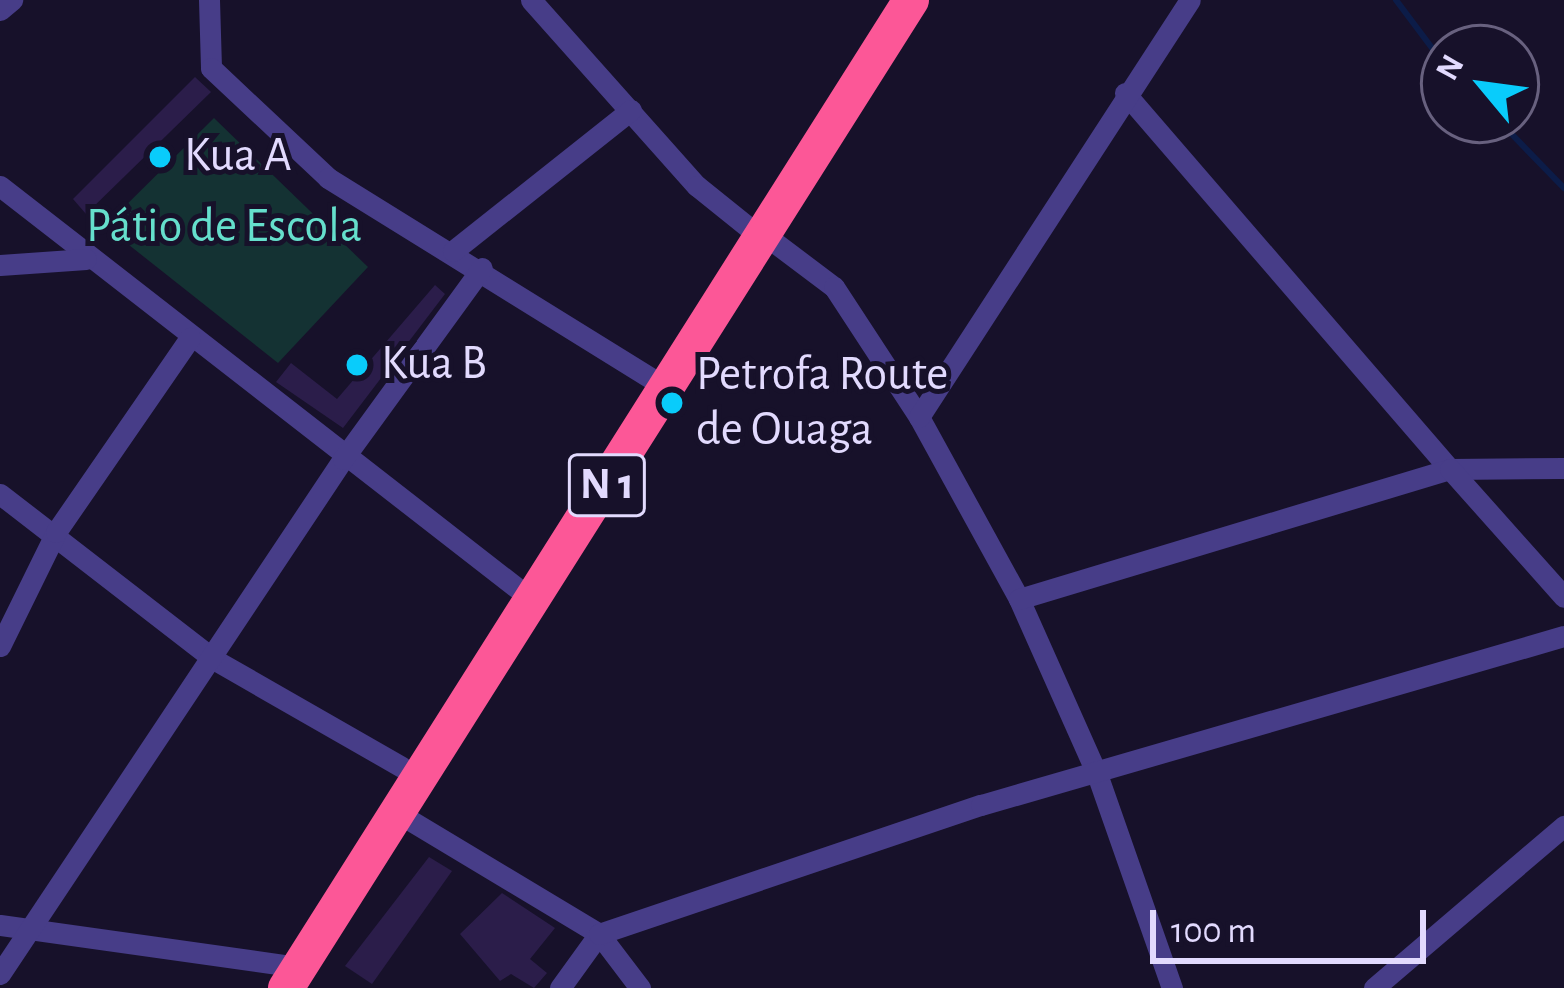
<!DOCTYPE html>
<html>
<head>
<meta charset="utf-8">
<style>
  body { margin:0 }
  #map { position:relative; width:1564px; height:988px; overflow:hidden; background:#17112a; font-family:"Alegreya Sans",sans-serif }
  div>[style] { position:absolute }
  .green>* { inset:0; background:#143233 }
  .stream>* { height:6px; margin:-3px; padding:0 3px; transform-origin:3px; border-radius:3px; background:#0c1c48 }
  .building>* { inset:0; background:#2b1d4a }
  .street>* { height:21px; margin:-10.5px; padding:0 10.5px; transform-origin:10.5px; border-radius:10.5px; background:#473d88 }
  .highway>* { height:36px; margin:-18px; padding:0 18px; transform-origin:18px; border-radius:18px; background:#fc5797 }
  .dots>* { width:33px; height:33px; translate:-50% -50%; box-sizing:border-box; border:6px solid #17112a; border-radius:50% }
  span { translate:-50% -50%; white-space:nowrap; text-align:center; line-height:1.15; -webkit-text-stroke:10px #17112a; paint-order:stroke }
  .shield-label span { padding:3px 9px; background:#17112a; border:3px solid; border-radius:9px; -webkit-text-stroke-width:0 }
  .shield-label { font-size:45px; color:#e2dafe; font-weight:700 }
  .poi-label { font-size:48px; color:#e2dafe }
  .left { translate:0 -50%; text-align:left }
  .park-label { font-size:48px; color:#65dfcc }
  .north { position:absolute; left:1420px; top:24px; width:120px; height:120px; box-sizing:border-box; background:#17112a; border:3px solid #68617f; border-radius:50%; rotate:299deg; font-size:33px; font-weight:700; line-height:48px; text-align:center; color:#e2dafe }
  .north::after { content:''; display:block; margin:auto; width:42px; height:54px; background:#09ccfb; clip-path:polygon(50% 0,100% 100%,50% 72%,0 100%) }
  .scale { position:absolute; left:1150px; top:910px; width:276px; height:54px; box-sizing:border-box; border:6px solid #e2dafe; border-top:0; padding-left:15px; font-size:36px; line-height:42px; white-space:nowrap; color:#e2dafe; -webkit-text-stroke:9px #17112a; paint-order:stroke }
</style>
</head>
<body>
<div id="map">
  <div class="green">
    <div style="clip-path:polygon(214px 118px,368px 267px,278px 363px,105px 226px)"></div>
  </div>
  <div class="stream">
    <div style="left:1396px;top:0;width:80px;rotate:53.1deg"></div>
    <div style="left:1498px;top:120px;width:95px;rotate:45.9deg"></div>
  </div>
  <div class="building">
    <div style="clip-path:polygon(195px 77px,211px 92px,86px 214px,73px 199px)"></div>
    <div style="clip-path:polygon(435px 285px,445px 294px,343px 428px,276px 382px,291px 363px,337px 399px)"></div>
    <div style="clip-path:polygon(429px 857px,452px 871px,372px 984px,345px 966px)"></div>
    <div style="clip-path:polygon(502px 893px,555px 928px,530px 959px,547px 973px,534px 988px,511px 974px,500px 981px,460px 934px)"></div>
  </div>
  <div class="street">
    <div style="left:209px;top:0;width:68px;rotate:88.3deg"></div>
    <div style="left:211px;top:68px;width:161px;rotate:43.2deg"></div>
    <div style="left:328px;top:178px;width:380px;rotate:31.8deg"></div>
    <div style="left:531px;top:0;width:249px;rotate:48.3deg"></div>
    <div style="left:697px;top:186px;width:65px;rotate:38.8deg"></div>
    <div style="left:0;top:10px;width:16px;rotate:-40deg"></div>
    <div style="left:1125px;top:93px;width:497px;rotate:49.2deg"></div>
    <div style="left:1450px;top:469px;width:114px;rotate:-0.5deg"></div>
    <div style="left:0;top:186px;width:655px;rotate:37.87deg"></div>
    <div style="left:766px;top:236px;width:85px;rotate:36.9deg"></div>
    <div style="left:834px;top:287px;width:155px;rotate:56.8deg"></div>
    <div style="left:919px;top:417px;width:208px;rotate:61.2deg"></div>
    <div style="left:1019px;top:599px;width:192px;rotate:66deg"></div>
    <div style="left:1097px;top:774px;width:227px;rotate:70.7deg"></div>
    <div style="left:453px;top:251px;width:227px;rotate:-38.4deg"></div>
    <div style="left:0;top:265px;width:86px;rotate:-4deg"></div>
    <div style="left:919px;top:417px;width:497px;rotate:-57deg"></div>
    <div style="left:0;top:494px;width:272px;rotate:37.7deg"></div>
    <div style="left:215px;top:660px;width:215px;rotate:29.8deg"></div>
    <div style="left:1019px;top:599px;width:450px;rotate:-16.8deg"></div>
    <div style="left:1450px;top:469px;width:171px;rotate:48.3deg"></div>
    <div style="left:0;top:646px;width:127px;rotate:-63.8deg"></div>
    <div style="left:56px;top:532px;width:236px;rotate:-55.4deg"></div>
    <div style="left:398px;top:813px;width:235px;rotate:31deg"></div>
    <div style="left:599px;top:934px;width:68px;rotate:52.8deg"></div>
    <div style="left:0;top:925px;width:302px;rotate:8deg"></div>
    <div style="left:0;top:974px;width:619px;rotate:-56.34deg"></div>
    <div style="left:343px;top:459px;width:236px;rotate:-54deg"></div>
    <div style="left:560px;top:988px;width:67px;rotate:-54.2deg"></div>
    <div style="left:599px;top:934px;width:403px;rotate:-18.7deg"></div>
    <div style="left:981px;top:805px;width:607px;rotate:-16.17deg"></div>
    <div style="left:1374px;top:988px;width:250px;rotate:-40.5deg"></div>
  </div>
  <div class="highway">
    <div style="left:286px;top:988px;width:1169px;rotate:-57.68deg"></div>
  </div>
  <div class="dots">
    <div style="left:160px;top:157px;background:#09ccfb"></div>
    <div style="left:357px;top:365px;background:#09ccfb"></div>
    <div style="left:672px;top:403px;background:#09ccfb"></div>
  </div>
  <div class="shield-label">
    <span style="left:607px;top:485px">N 1</span>
  </div>
  <div class="poi-label">
    <span class="left" style="left:184px;top:157px">Kua A</span>
    <span class="left" style="left:381px;top:365px">Kua B</span>
    <span class="left" style="left:696px;top:403px">Petrofa Route<br>de Ouaga</span>
  </div>
  <div class="park-label">
    <span style="left:224px;top:228px">Pátio de Escola</span>
  </div>
  <div class="north">N</div>
  <div class="scale">100 m</div>
</div>
</body>
</html>
